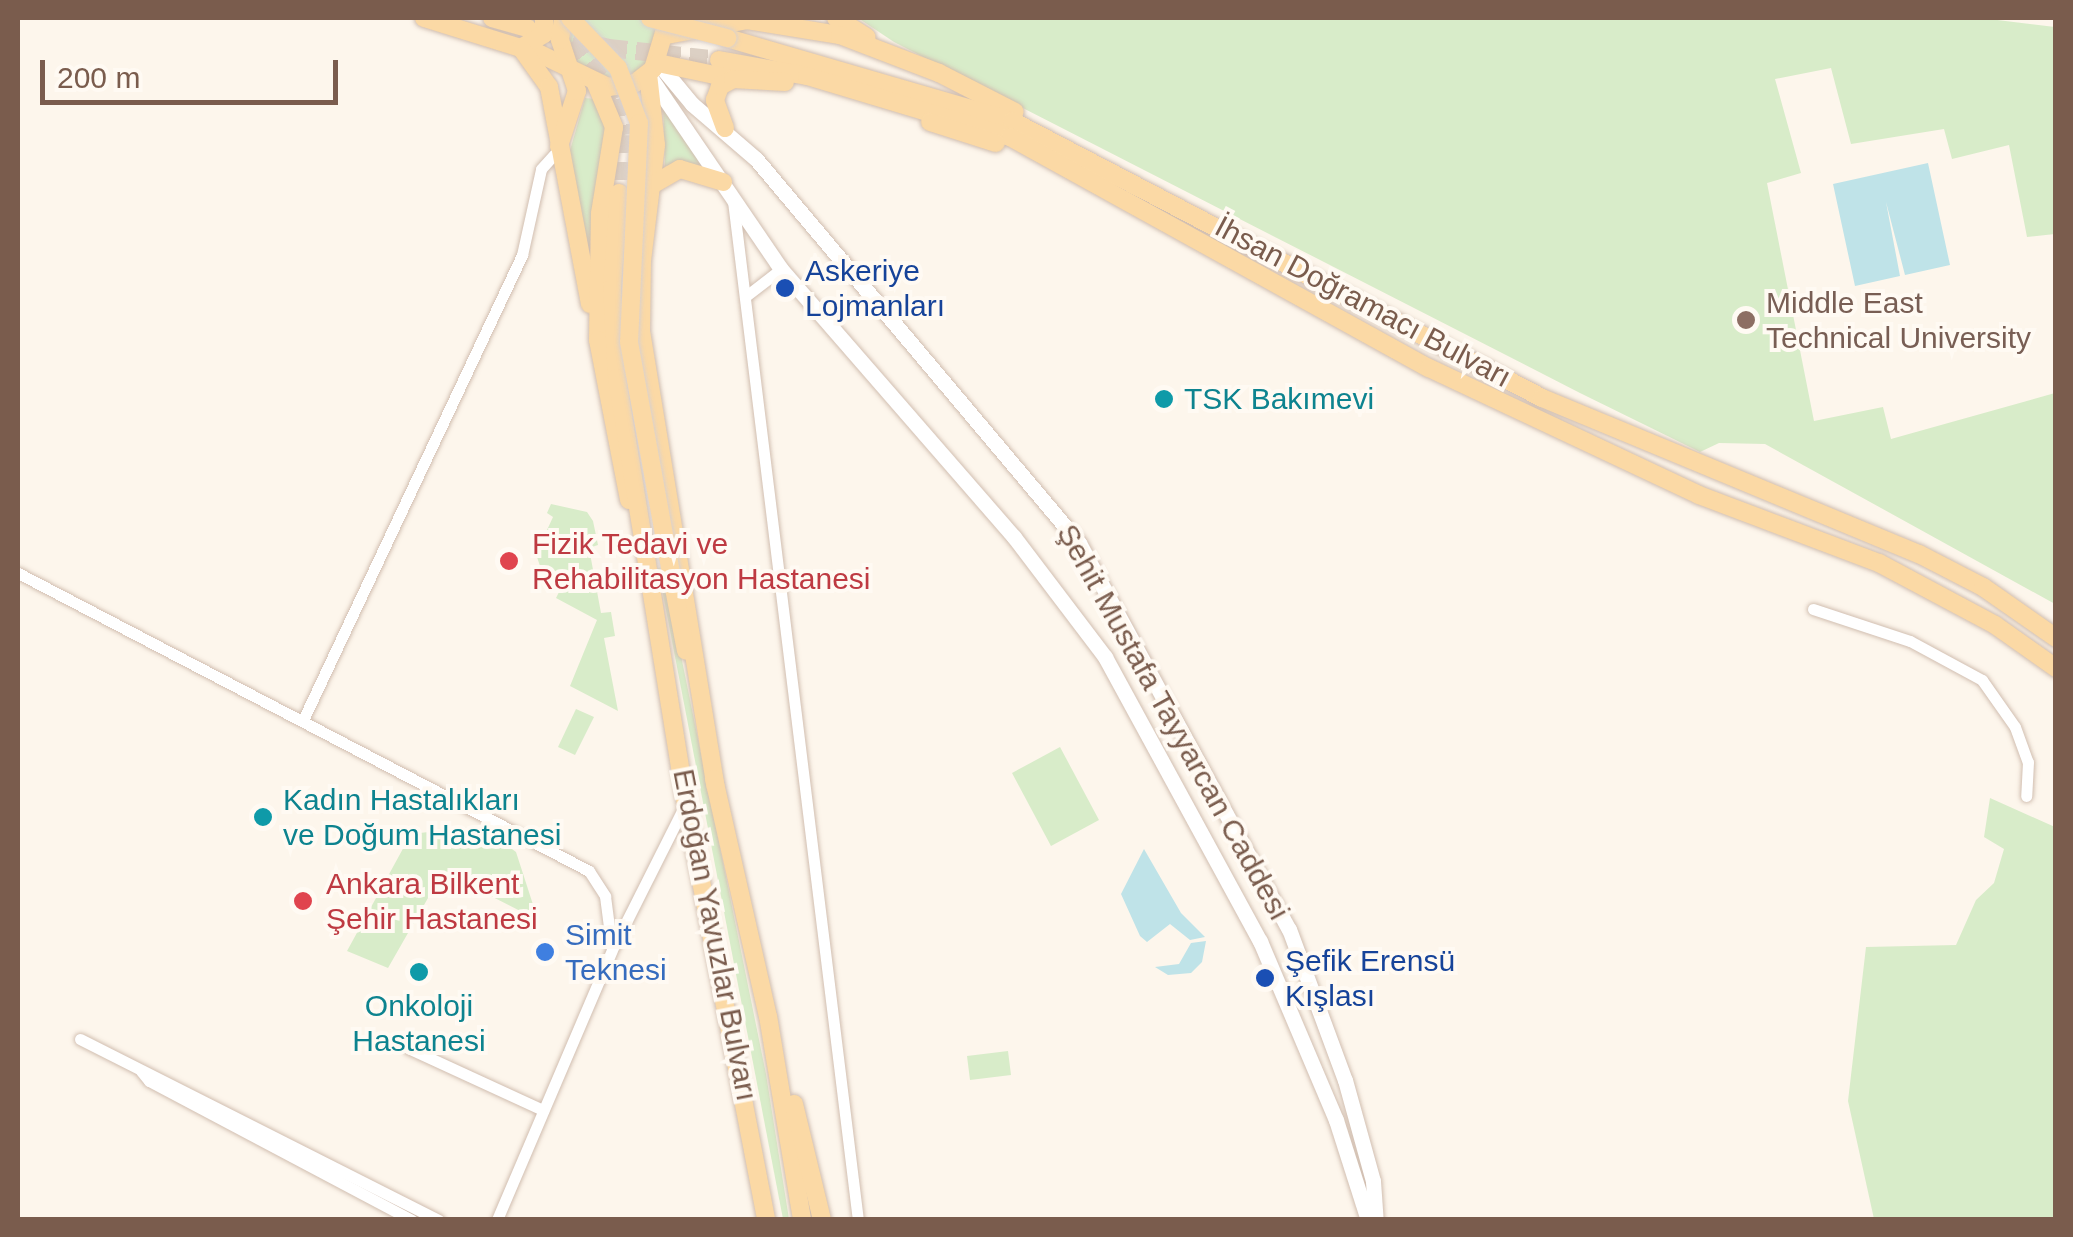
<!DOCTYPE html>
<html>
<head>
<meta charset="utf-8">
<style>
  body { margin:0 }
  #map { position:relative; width:2073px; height:1237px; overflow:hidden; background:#fdf6ec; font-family:Arial,sans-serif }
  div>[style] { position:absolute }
  .green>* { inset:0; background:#d8ecc9 }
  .water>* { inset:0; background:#bfe3e8 }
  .primary-tunnel>* { height:18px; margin-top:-9px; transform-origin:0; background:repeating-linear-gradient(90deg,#dcd0c4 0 18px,transparent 0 27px) }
  .roads { filter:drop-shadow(0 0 2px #d1beb0) drop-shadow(0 0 2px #d1beb0) }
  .minor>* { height:11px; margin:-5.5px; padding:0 5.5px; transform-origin:5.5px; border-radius:5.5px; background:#fff }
  .secondary>* { height:15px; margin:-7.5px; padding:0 7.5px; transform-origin:7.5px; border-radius:7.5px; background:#fff }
  .primary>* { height:18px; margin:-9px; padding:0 9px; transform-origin:9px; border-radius:9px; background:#fbd9a5 }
  .bridges { filter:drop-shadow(0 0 2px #dad1cd) drop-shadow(0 0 2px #dad1cd) }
  .primary-bridge>* { height:18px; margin:-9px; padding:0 9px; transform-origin:9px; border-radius:9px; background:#fbd9a5 }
  .dots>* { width:28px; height:28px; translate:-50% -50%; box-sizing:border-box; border:5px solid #fffaf3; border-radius:50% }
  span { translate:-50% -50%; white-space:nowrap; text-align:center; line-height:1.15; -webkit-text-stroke:8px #fffaf3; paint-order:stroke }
  .transit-label { font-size:30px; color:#164399 }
  .left { translate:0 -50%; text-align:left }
  .street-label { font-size:30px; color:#7a5c4d }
  .education-label { font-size:30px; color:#785e54 }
  .culture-label { font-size:30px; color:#0d838f }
  .health-label { font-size:30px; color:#be3a42 }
  .shop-label { font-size:30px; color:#366cbe }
  .frame { position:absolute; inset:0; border:20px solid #7a5c4d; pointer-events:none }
  .scale { position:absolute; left:40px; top:60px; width:298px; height:45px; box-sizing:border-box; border:5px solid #7a5c4d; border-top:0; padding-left:12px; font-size:30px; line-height:35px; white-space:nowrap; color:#7a5c4d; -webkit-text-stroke:8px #fffaf3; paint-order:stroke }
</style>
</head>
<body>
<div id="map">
  <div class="green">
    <div style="clip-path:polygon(574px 18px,653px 18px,658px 41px,642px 72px,612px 82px,578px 64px,570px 41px)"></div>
    <div style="clip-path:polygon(858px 18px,1981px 18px,2055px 27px,2055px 234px,2027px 237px,2009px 145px,1952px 159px,1944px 129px,1851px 144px,1831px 68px,1775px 79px,1801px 173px,1767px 183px,1814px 421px,1883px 407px,1891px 439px,2055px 393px,2055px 604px,1765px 444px,1719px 443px,1700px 452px,1580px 393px,894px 42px)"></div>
    <div style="clip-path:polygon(585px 98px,595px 99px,606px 129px,589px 251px,569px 154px)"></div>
    <div style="clip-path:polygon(663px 103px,704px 165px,665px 166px)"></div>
    <div style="clip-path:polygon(551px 504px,587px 512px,593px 521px,598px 545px,589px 548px,601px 613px,611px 612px,615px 636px,604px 638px,618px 711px,570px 686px,597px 620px,556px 598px,563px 584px,542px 572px,536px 554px,553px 517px,547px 513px)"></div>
    <div style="clip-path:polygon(663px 567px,766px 1074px,789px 1219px,783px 1219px,658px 568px)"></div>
    <div style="clip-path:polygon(576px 709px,594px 717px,575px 755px,558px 747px)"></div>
    <div style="clip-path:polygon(1060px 747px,1099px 820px,1051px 846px,1012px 773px)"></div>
    <div style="clip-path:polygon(1990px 798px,2055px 827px,2055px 1219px,1874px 1219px,1848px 1101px,1866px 947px,1956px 945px,1976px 900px,1994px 883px,2004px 849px,1984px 837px)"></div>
    <div style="clip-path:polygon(481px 826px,516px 852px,538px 920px,473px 887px,469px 893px,436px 884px,388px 968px,347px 951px,411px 834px)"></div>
    <div style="clip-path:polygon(1008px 1051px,1011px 1075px,970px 1080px,967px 1056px)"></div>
  </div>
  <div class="water">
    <div style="clip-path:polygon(1928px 163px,1950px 265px,1905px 275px,1886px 202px,1900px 276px,1855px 286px,1833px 184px)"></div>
    <div style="clip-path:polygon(1144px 849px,1181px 913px,1205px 937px,1190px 940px,1170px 924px,1147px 942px,1140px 936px,1121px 894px)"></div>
    <div style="clip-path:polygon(1206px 941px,1202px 962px,1191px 973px,1168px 975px,1155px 967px,1179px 964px,1191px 943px)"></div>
  </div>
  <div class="primary-tunnel">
    <div style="left:547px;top:33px;width:64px;rotate:13.6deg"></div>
    <div style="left:609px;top:48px;width:111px;rotate:6.2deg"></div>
    <div style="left:573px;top:41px;width:72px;rotate:53.4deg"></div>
    <div style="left:616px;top:99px;width:37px;rotate:79deg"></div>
    <div style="left:623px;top:135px;width:58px;rotate:93.9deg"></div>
  </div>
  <div class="roads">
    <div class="minor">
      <div style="left:733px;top:201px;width:1027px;rotate:83.01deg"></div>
      <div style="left:746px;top:296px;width:44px;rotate:-37.6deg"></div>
      <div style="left:18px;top:573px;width:644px;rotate:27.56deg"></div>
      <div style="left:589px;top:871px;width:30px;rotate:57deg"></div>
      <div style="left:605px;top:896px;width:54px;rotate:82.6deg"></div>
      <div style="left:612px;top:950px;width:293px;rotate:113.1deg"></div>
      <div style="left:1813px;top:609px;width:102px;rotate:18.3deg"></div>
      <div style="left:1910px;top:641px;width:82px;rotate:28.4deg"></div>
      <div style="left:1982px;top:680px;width:57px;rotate:54.9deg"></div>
      <div style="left:2015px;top:727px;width:37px;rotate:70deg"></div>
      <div style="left:2028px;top:762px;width:34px;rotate:93deg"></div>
      <div style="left:303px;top:720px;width:514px;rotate:-64.78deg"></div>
      <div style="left:522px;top:255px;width:88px;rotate:-77.5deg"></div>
      <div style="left:541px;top:169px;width:24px;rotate:-48deg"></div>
      <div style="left:614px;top:946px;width:160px;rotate:-63.3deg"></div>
      <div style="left:80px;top:1039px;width:402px;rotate:26.8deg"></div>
      <div style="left:408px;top:1048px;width:149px;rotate:24.7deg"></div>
      <div style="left:141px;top:1071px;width:13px;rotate:51deg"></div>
      <div style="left:149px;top:1081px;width:297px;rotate:27.9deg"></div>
    </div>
    <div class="secondary">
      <div style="left:658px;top:63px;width:53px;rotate:50.3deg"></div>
      <div style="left:692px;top:104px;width:84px;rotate:40.7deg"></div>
      <div style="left:756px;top:159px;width:502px;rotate:49.93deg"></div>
      <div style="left:1079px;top:543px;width:439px;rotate:61.5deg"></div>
      <div style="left:1289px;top:929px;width:161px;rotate:69.7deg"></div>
      <div style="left:1345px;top:1080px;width:105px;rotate:74.5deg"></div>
      <div style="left:1373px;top:1181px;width:39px;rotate:86deg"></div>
      <div style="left:648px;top:74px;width:236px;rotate:55.7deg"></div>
      <div style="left:781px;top:269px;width:355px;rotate:49deg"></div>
      <div style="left:1014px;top:537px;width:151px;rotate:52.8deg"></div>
      <div style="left:1105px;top:657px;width:324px;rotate:61.4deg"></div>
      <div style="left:1260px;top:941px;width:194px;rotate:67deg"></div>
      <div style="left:1336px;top:1120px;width:105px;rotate:72.3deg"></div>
    </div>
    <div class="primary">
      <div style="left:424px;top:18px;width:121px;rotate:17.2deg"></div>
      <div style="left:540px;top:54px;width:76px;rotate:25.9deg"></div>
      <div style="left:608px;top:87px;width:27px;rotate:-8deg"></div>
      <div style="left:635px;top:83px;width:23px;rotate:-38deg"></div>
      <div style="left:653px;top:69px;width:45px;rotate:-73.2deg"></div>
      <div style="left:492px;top:18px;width:37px;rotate:16deg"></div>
      <div style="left:544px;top:18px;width:16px;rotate:90deg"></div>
      <div style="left:544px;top:34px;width:27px;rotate:149deg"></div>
      <div style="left:521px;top:48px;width:48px;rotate:54.3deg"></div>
      <div style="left:549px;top:87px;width:221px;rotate:79.3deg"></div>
      <div style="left:836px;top:18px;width:36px;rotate:32deg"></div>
      <div style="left:667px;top:35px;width:81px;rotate:-10.6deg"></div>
      <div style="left:747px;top:20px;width:94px;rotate:9.2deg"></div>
      <div style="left:840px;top:35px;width:106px;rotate:21deg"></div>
      <div style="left:939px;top:73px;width:85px;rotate:27.2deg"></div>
      <div style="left:727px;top:38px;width:297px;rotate:16.2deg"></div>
      <div style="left:1012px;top:121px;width:598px;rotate:27.59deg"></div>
      <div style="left:1542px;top:398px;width:408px;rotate:22.5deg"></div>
      <div style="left:1919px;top:554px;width:72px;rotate:27.3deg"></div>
      <div style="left:1983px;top:587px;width:89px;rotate:34.9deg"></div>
      <div style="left:719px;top:60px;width:89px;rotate:10.3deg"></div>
      <div style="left:807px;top:76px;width:212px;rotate:16.7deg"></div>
      <div style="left:1010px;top:137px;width:478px;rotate:28.9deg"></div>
      <div style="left:1429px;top:368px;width:298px;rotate:25.2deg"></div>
      <div style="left:1699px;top:495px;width:192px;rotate:20.7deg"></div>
      <div style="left:1879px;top:563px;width:132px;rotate:28.1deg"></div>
      <div style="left:1995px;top:625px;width:75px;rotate:35.2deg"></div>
      <div style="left:658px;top:63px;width:77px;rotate:12deg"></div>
      <div style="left:648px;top:74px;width:71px;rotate:83.6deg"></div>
      <div style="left:656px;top:145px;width:116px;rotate:96.9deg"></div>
      <div style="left:642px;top:260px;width:71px;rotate:90.8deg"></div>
      <div style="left:641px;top:331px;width:462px;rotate:80.7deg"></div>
      <div style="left:596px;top:84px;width:47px;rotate:67.3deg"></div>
      <div style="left:614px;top:127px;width:87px;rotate:99.2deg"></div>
      <div style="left:600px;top:213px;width:127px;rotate:90.9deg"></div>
      <div style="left:598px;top:340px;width:163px;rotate:79deg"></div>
      <div style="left:930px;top:122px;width:69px;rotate:17.7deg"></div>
      <div style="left:725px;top:128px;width:30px;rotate:-110deg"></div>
      <div style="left:715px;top:100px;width:15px;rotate:-70deg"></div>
      <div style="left:720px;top:86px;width:15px;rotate:-28deg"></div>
      <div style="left:733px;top:79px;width:52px;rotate:3.3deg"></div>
      <div style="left:559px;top:146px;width:58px;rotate:-71.9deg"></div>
      <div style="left:577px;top:91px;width:54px;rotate:-108.4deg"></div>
      <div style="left:560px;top:40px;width:22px;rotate:-82deg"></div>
      <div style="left:652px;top:185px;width:32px;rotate:-30deg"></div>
      <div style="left:680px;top:169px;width:45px;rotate:16.8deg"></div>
      <div style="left:619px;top:193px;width:95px;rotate:94.2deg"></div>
      <div style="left:612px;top:288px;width:90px;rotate:86.8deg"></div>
      <div style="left:617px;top:378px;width:431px;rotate:80.8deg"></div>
      <div style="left:686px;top:803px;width:425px;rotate:79.1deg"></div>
      <div style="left:671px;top:573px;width:79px;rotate:79.1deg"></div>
      <div style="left:714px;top:779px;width:243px;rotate:77.2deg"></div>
      <div style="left:768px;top:1016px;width:207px;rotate:80.5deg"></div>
      <div style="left:794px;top:1104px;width:119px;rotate:76.4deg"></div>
    </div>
  </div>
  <div class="bridges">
    <div class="primary-bridge">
      <div style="left:570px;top:18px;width:69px;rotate:46.2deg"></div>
      <div style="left:618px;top:68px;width:59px;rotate:69.1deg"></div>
      <div style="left:639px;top:123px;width:219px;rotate:92.6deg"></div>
      <div style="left:629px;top:342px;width:235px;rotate:79.7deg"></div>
      <div style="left:650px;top:18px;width:80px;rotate:14.6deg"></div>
    </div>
  </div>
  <div class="dots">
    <div style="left:785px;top:288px;background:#1a4fb4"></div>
    <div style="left:1746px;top:320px;background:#8d6e63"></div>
    <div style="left:1164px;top:399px;background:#0f9aa8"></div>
    <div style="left:509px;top:561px;background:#e0444e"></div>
    <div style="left:263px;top:817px;background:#0f9aa8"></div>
    <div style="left:303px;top:901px;background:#e0444e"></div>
    <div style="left:545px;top:952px;background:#3f7fe0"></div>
    <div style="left:419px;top:972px;background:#0f9aa8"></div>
    <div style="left:1265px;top:978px;background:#1a4fb4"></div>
  </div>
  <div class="transit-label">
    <span class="left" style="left:805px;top:288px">Askeriye<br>Lojmanları</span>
    <span class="left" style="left:1285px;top:978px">Şefik Erensü<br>Kışlası</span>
  </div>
  <div class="street-label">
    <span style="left:1363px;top:302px;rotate:28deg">İhsan Doğramacı Bulvarı</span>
    <span style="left:1173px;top:722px;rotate:61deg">Şehit Mustafa Tayyarcan Caddesi</span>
    <span style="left:715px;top:935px;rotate:79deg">Erdoğan Yavuzlar Bulvarı</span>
  </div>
  <div class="education-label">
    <span class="left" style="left:1766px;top:320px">Middle East<br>Technical University</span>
  </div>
  <div class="culture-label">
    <span class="left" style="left:1184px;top:399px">TSK Bakımevi</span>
    <span class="left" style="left:283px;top:817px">Kadın Hastalıkları<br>ve Doğum Hastanesi</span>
    <span style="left:419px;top:1023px">Onkoloji<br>Hastanesi</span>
  </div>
  <div class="health-label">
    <span class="left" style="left:532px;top:561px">Fizik Tedavi ve<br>Rehabilitasyon Hastanesi</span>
    <span class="left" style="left:326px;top:901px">Ankara Bilkent<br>Şehir Hastanesi</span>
  </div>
  <div class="shop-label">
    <span class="left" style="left:565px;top:952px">Simit<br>Teknesi</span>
  </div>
  <div class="frame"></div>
  <div class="scale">200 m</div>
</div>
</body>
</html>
